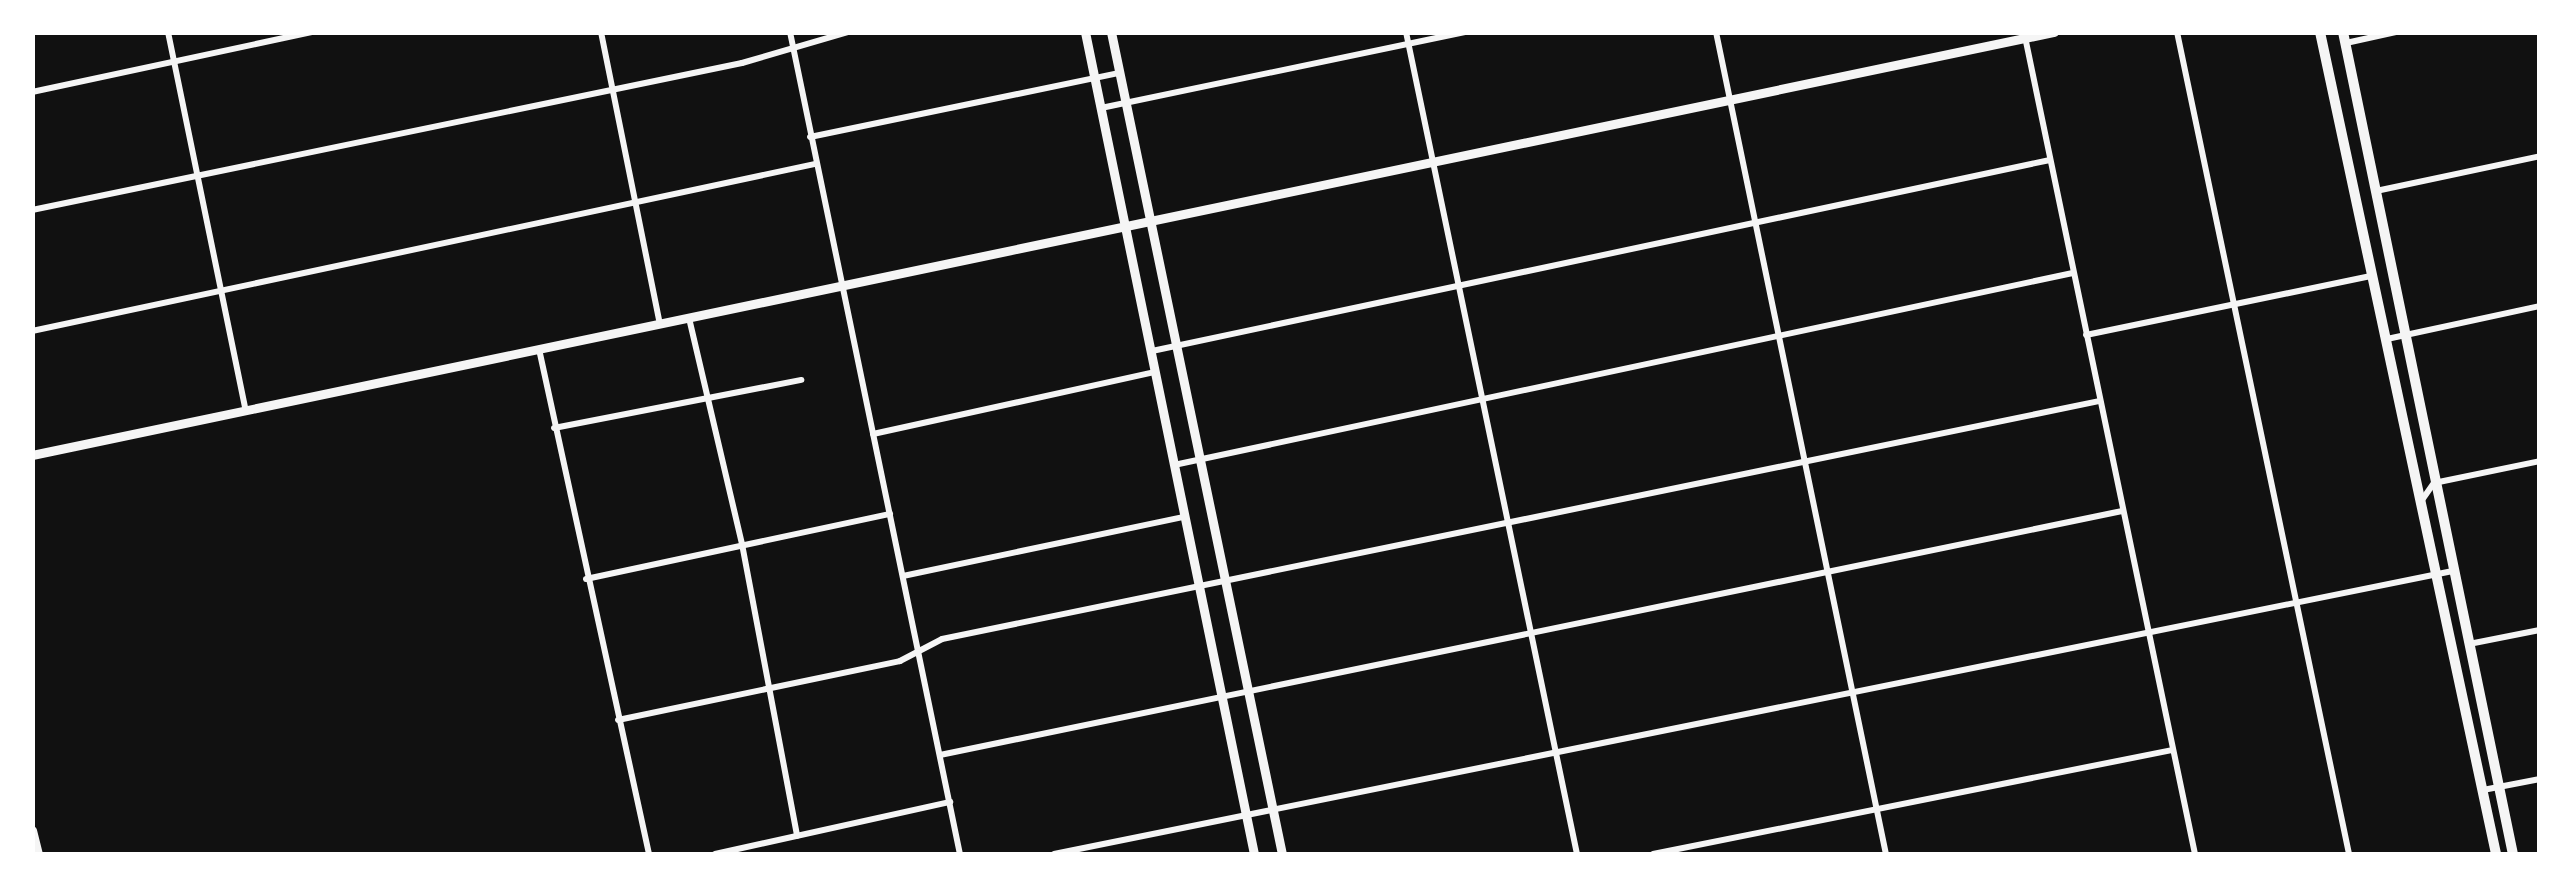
<!DOCTYPE html>
<html>
<head>
<meta charset="utf-8">
<style>
  body { margin:0 }
  #map { position:relative; width:2572px; height:887px; overflow:hidden; background:#111; font-family:"Space Grotesk",sans-serif }
  div>[style] { position:absolute }
  .minor>* { height:6px; margin:-3px; padding:0 3px; transform-origin:3px; border-radius:3px; background:#f5f5f5 }
  .secondary>* { height:9px; margin:-4.5px; padding:0 4.5px; transform-origin:4.5px; border-radius:4.5px; background:#f5f5f5 }
  .primary>* { height:10px; margin:-5px; padding:0 5px; transform-origin:5px; border-radius:5px; background:#f5f5f5 }
  span { translate:-50% -50%; white-space:nowrap; text-align:center; line-height:1.15; -webkit-text-stroke:10px #fff; paint-order:stroke }
  .frame { position:absolute; inset:0; border:35px solid #fff; pointer-events:none }
</style>
</head>
<body>
<div id="map">
  <div class="minor">
    <div style="left:168px;top:32px;width:387px;rotate:78.4deg"></div>
    <div style="left:601px;top:32px;width:298px;rotate:78.6deg"></div>
    <div style="left:790px;top:32px;width:839px;rotate:78.32deg"></div>
    <div style="left:1406px;top:32px;width:840px;rotate:78.25deg"></div>
    <div style="left:1716px;top:32px;width:839px;rotate:78.32deg"></div>
    <div style="left:2024px;top:32px;width:840px;rotate:78.25deg"></div>
    <div style="left:2177px;top:32px;width:840px;rotate:78.18deg"></div>
    <div style="left:2346px;top:43px;width:51px;rotate:-12.4deg"></div>
    <div style="left:32px;top:92px;width:286px;rotate:-12.1deg"></div>
    <div style="left:1101px;top:108px;width:373px;rotate:-11.8deg"></div>
    <div style="left:810px;top:137px;width:316px;rotate:-11.7deg"></div>
    <div style="left:2376px;top:191px;width:168px;rotate:-12deg"></div>
    <div style="left:32px;top:210px;width:725px;rotate:-11.7deg"></div>
    <div style="left:742px;top:63px;width:110px;rotate:-16.3deg"></div>
    <div style="left:689px;top:318px;width:232px;rotate:76.8deg"></div>
    <div style="left:742px;top:544px;width:297px;rotate:79.3deg"></div>
    <div style="left:32px;top:331px;width:801px;rotate:-12.04deg"></div>
    <div style="left:2086px;top:335px;width:292px;rotate:-11.7deg"></div>
    <div style="left:2387px;top:339px;width:157px;rotate:-12.2deg"></div>
    <div style="left:539px;top:349px;width:517px;rotate:77.71deg"></div>
    <div style="left:1152px;top:351px;width:918px;rotate:-12.01deg"></div>
    <div style="left:554px;top:428px;width:252px;rotate:-11deg"></div>
    <div style="left:873px;top:434px;width:289px;rotate:-12.4deg"></div>
    <div style="left:1174px;top:465px;width:919px;rotate:-12.06deg"></div>
    <div style="left:2422px;top:500px;width:21px;rotate:-55deg"></div>
    <div style="left:2434px;top:483px;width:108px;rotate:-11.7deg"></div>
    <div style="left:903px;top:576px;width:287px;rotate:-11.9deg"></div>
    <div style="left:586px;top:579px;width:311px;rotate:-12.1deg"></div>
    <div style="left:2469px;top:644px;width:72px;rotate:-11.2deg"></div>
    <div style="left:618px;top:720px;width:288px;rotate:-11.8deg"></div>
    <div style="left:900px;top:661px;width:47px;rotate:-27.6deg"></div>
    <div style="left:942px;top:639px;width:1181px;rotate:-11.62deg"></div>
    <div style="left:940px;top:755px;width:1207px;rotate:-11.66deg"></div>
    <div style="left:2483px;top:790px;width:58px;rotate:-10.9deg"></div>
    <div style="left:715px;top:854px;width:241px;rotate:-12.5deg"></div>
    <div style="left:1054px;top:854px;width:1427px;rotate:-11.44deg"></div>
    <div style="left:1653px;top:854px;width:529px;rotate:-11.33deg"></div>
  </div>
  <div class="secondary">
    <div style="left:1085px;top:32px;width:839px;rotate:78.38deg"></div>
    <div style="left:1111px;top:32px;width:840px;rotate:78.25deg"></div>
    <div style="left:32px;top:455px;width:2066px;rotate:-11.82deg"></div>
    <div style="left:32px;top:830px;width:25px;rotate:76deg"></div>
  </div>
  <div class="primary">
    <div style="left:2320px;top:32px;width:841px;rotate:77.91deg"></div>
    <div style="left:2343px;top:32px;width:839px;rotate:78.32deg"></div>
  </div>
  <div class="frame"></div>
</div>
</body>
</html>
